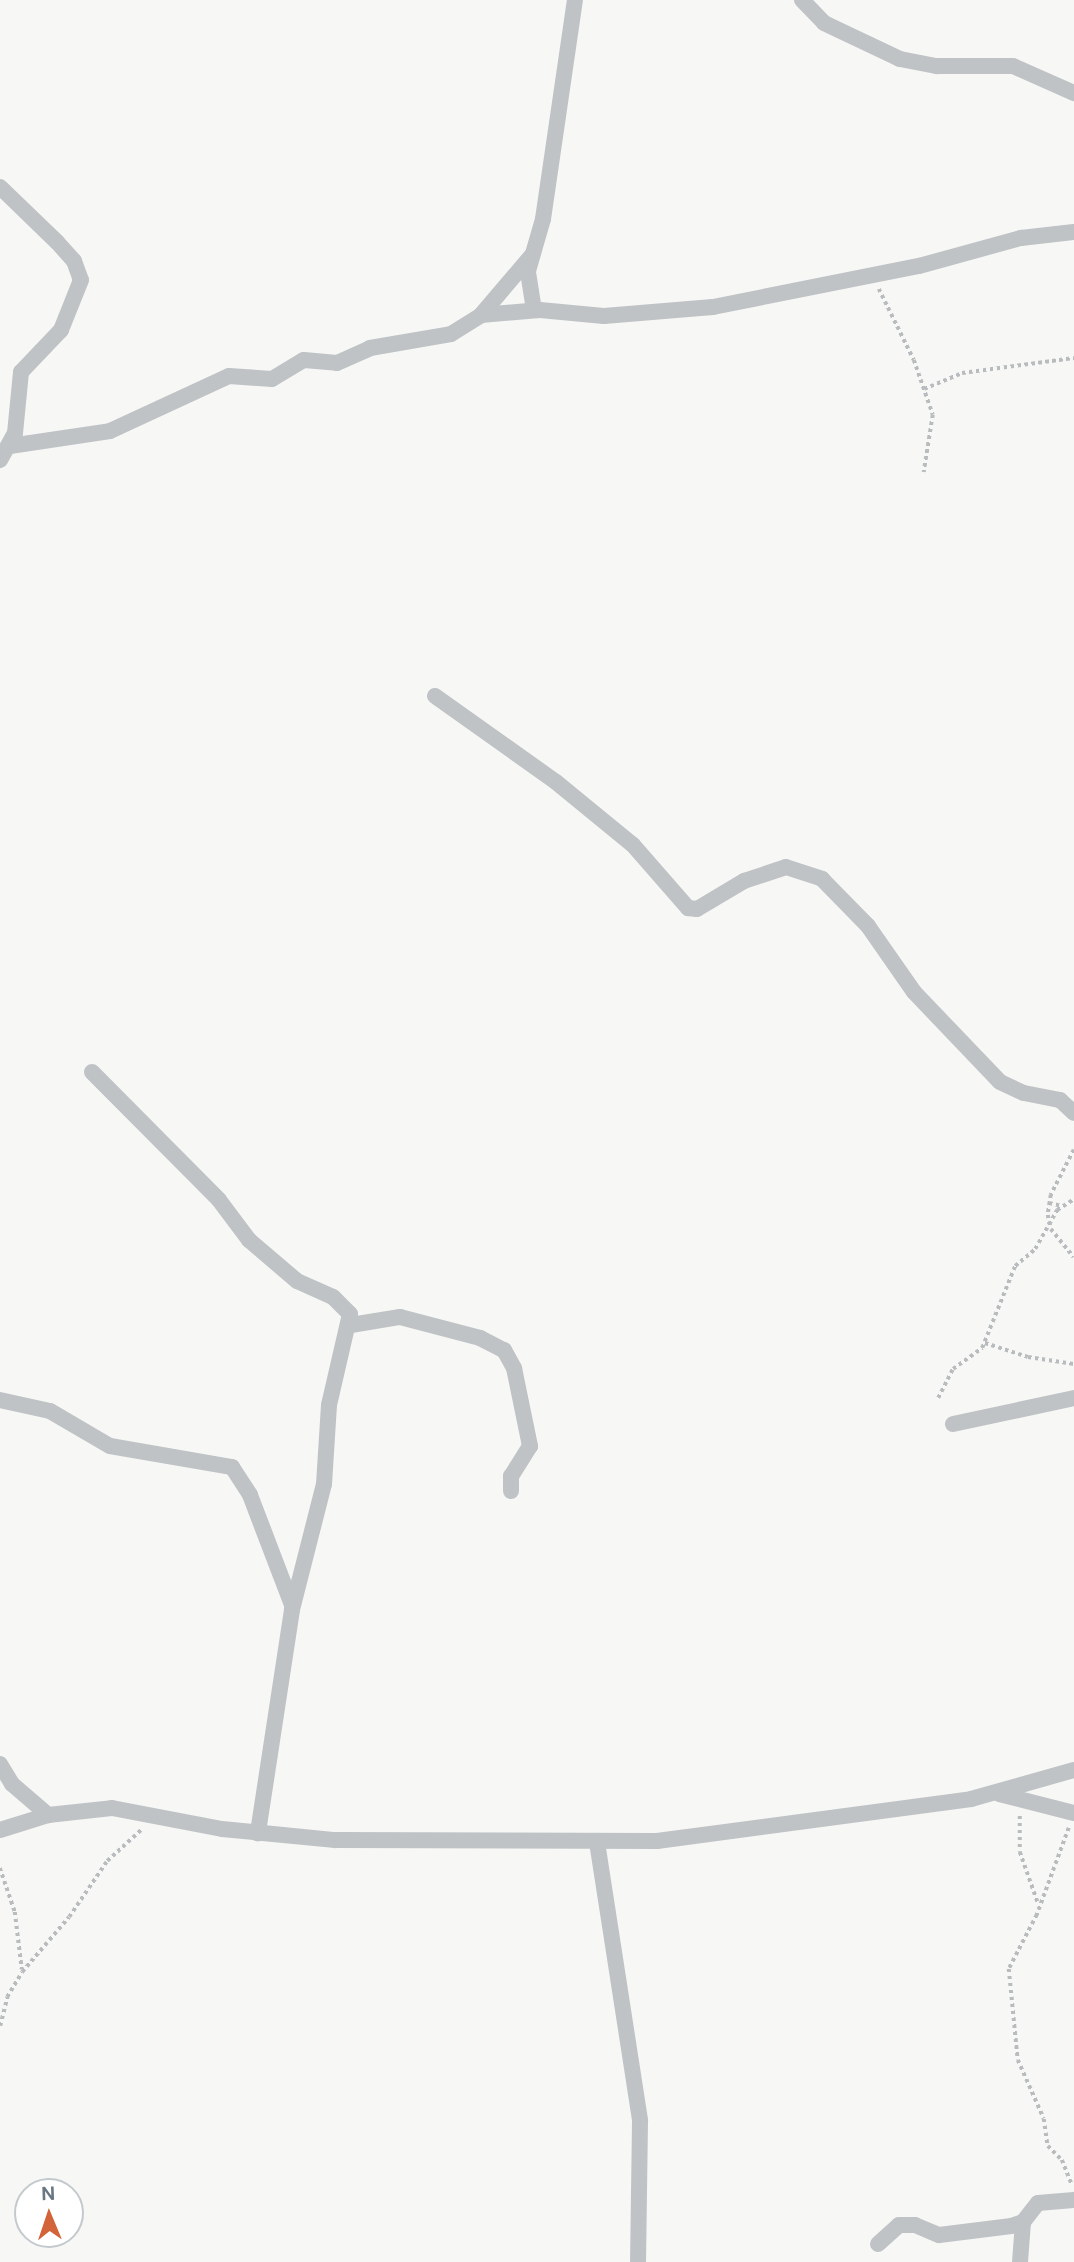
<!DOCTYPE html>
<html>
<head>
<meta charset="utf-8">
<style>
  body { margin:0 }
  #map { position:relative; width:1074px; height:2262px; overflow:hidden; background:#f7f8f5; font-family:"DM Sans",sans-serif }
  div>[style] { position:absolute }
  .path>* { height:3.5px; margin-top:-1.75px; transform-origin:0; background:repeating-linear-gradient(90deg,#b9bcbe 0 3.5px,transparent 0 7px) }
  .street>* { height:16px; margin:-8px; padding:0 8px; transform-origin:8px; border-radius:8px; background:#bfc3c6 }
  span { translate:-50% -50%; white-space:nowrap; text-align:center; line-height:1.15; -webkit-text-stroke:7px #fff; paint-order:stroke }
  .north { position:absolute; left:14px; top:2178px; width:70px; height:70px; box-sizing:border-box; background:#fff; border:2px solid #c3c9cd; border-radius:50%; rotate:358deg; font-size:19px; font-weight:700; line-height:28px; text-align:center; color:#697783 }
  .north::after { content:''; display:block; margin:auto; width:24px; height:32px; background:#d36339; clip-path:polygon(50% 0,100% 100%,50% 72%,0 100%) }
</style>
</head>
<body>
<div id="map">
  <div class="path">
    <div style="left:879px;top:289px;width:79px;rotate:63.8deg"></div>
    <div style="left:914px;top:360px;width:58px;rotate:70.9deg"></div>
    <div style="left:933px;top:415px;width:58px;rotate:99deg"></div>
    <div style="left:924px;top:389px;width:41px;rotate:-22.8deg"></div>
    <div style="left:962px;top:373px;width:113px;rotate:-7.6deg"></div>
    <div style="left:1074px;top:1150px;width:51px;rotate:117.1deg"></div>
    <div style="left:1051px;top:1195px;width:20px;rotate:99deg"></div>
    <div style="left:1048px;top:1215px;width:14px;rotate:78deg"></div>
    <div style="left:1051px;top:1229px;width:36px;rotate:51deg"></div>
    <div style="left:1049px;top:1203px;width:13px;rotate:13deg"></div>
    <div style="left:985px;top:1343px;width:45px;rotate:18deg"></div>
    <div style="left:1028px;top:1357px;width:47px;rotate:8.7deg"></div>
    <div style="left:938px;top:1398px;width:33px;rotate:-63deg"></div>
    <div style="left:953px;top:1369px;width:36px;rotate:-36deg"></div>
    <div style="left:982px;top:1348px;width:88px;rotate:-68.1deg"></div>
    <div style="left:1015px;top:1266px;width:26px;rotate:-40deg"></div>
    <div style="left:1035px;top:1249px;width:45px;rotate:-60.6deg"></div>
    <div style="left:1057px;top:1210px;width:20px;rotate:-33deg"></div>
    <div style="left:1020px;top:1816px;width:36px;rotate:90deg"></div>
    <div style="left:1020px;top:1852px;width:54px;rotate:70.6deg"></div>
    <div style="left:1069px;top:1828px;width:93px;rotate:110.2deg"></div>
    <div style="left:1037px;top:1915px;width:61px;rotate:117.4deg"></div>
    <div style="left:1009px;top:1969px;width:91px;rotate:84.4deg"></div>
    <div style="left:1018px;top:2060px;width:64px;rotate:66.2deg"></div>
    <div style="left:1044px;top:2119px;width:27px;rotate:82deg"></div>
    <div style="left:1048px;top:2146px;width:20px;rotate:45deg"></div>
    <div style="left:1062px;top:2160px;width:27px;rotate:68deg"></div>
    <div style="left:0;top:1868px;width:46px;rotate:71.2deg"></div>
    <div style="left:15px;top:1912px;width:58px;rotate:83.1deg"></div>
    <div style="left:0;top:2026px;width:30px;rotate:-76deg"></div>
    <div style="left:7px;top:1997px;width:29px;rotate:-59deg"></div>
    <div style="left:22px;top:1972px;width:72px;rotate:-49.5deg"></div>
    <div style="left:69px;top:1917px;width:68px;rotate:-55.8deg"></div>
    <div style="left:107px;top:1861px;width:47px;rotate:-42.4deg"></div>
  </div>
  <div class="street">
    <div style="left:802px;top:0;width:32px;rotate:46deg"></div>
    <div style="left:824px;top:23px;width:84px;rotate:25.3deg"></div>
    <div style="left:900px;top:59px;width:38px;rotate:11deg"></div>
    <div style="left:937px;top:66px;width:76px"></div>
    <div style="left:1013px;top:66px;width:67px;rotate:23.9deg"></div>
    <div style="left:0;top:187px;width:79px;rotate:44deg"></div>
    <div style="left:57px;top:242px;width:25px;rotate:48deg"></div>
    <div style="left:74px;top:261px;width:20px;rotate:70deg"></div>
    <div style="left:81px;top:280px;width:54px;rotate:111.8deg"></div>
    <div style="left:61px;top:330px;width:58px;rotate:133.6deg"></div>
    <div style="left:21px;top:372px;width:61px;rotate:95.6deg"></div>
    <div style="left:15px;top:433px;width:31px;rotate:119deg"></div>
    <div style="left:534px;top:310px;width:39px;rotate:-99deg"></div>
    <div style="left:528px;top:271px;width:54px;rotate:-73.9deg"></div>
    <div style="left:543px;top:219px;width:221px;rotate:-81.7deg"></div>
    <div style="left:481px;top:315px;width:59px;rotate:-4.8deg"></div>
    <div style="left:540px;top:310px;width:64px;rotate:5.4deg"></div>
    <div style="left:604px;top:316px;width:109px;rotate:-4.7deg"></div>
    <div style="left:713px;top:307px;width:210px;rotate:-11.3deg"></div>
    <div style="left:919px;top:266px;width:106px;rotate:-15.4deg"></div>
    <div style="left:1021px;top:238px;width:53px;rotate:-6.5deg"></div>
    <div style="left:10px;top:446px;width:101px;rotate:-8.5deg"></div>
    <div style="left:110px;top:431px;width:131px;rotate:-24.8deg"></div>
    <div style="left:229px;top:376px;width:43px;rotate:4deg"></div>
    <div style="left:272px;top:379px;width:37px;rotate:-31deg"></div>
    <div style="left:304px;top:360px;width:33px;rotate:5deg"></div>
    <div style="left:337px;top:363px;width:36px;rotate:-24deg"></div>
    <div style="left:370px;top:348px;width:82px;rotate:-9.8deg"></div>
    <div style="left:451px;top:334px;width:36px;rotate:-32deg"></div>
    <div style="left:481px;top:315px;width:79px;rotate:-49.6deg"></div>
    <div style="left:435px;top:696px;width:148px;rotate:35.4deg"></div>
    <div style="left:556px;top:782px;width:99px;rotate:39.3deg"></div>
    <div style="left:633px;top:845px;width:84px;rotate:48.9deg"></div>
    <div style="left:688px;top:908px;width:9px;rotate:6deg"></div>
    <div style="left:697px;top:909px;width:55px;rotate:-30.8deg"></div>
    <div style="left:744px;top:881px;width:44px;rotate:-18.4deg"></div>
    <div style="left:786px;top:867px;width:38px;rotate:18deg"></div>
    <div style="left:822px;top:879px;width:66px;rotate:45.6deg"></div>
    <div style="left:868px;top:926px;width:80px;rotate:55.1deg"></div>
    <div style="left:914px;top:992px;width:124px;rotate:46.3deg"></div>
    <div style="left:1000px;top:1082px;width:26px;rotate:25deg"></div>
    <div style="left:1024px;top:1093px;width:37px;rotate:11deg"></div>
    <div style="left:1060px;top:1100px;width:19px;rotate:43deg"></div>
    <div style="left:92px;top:1072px;width:180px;rotate:45.2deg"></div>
    <div style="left:219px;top:1200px;width:50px;rotate:53.1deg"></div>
    <div style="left:249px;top:1240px;width:63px;rotate:40.5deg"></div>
    <div style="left:297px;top:1281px;width:39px;rotate:24deg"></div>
    <div style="left:333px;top:1297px;width:24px;rotate:45deg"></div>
    <div style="left:350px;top:1314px;width:93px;rotate:103deg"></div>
    <div style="left:329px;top:1405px;width:79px;rotate:93.6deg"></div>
    <div style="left:324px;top:1484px;width:130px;rotate:104.3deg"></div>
    <div style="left:292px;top:1610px;width:226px;rotate:98.7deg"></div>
    <div style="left:351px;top:1325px;width:50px;rotate:-9.3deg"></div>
    <div style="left:400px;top:1317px;width:83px;rotate:14.7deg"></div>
    <div style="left:480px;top:1338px;width:27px;rotate:27deg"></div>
    <div style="left:504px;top:1350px;width:21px;rotate:61deg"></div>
    <div style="left:514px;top:1368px;width:80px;rotate:78.4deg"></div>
    <div style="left:530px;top:1446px;width:36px;rotate:122deg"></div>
    <div style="left:511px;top:1476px;width:15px;rotate:90deg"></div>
    <div style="left:0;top:1400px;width:51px;rotate:12.4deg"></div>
    <div style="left:50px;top:1411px;width:69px;rotate:30.3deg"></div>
    <div style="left:110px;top:1446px;width:124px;rotate:9.8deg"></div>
    <div style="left:232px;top:1467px;width:33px;rotate:57deg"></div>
    <div style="left:250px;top:1495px;width:118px;rotate:69.1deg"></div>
    <div style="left:953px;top:1424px;width:124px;rotate:-12.1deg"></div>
    <div style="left:0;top:1764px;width:23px;rotate:59deg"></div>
    <div style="left:12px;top:1784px;width:48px;rotate:40.7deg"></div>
    <div style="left:999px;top:1794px;width:77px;rotate:14.2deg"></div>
    <div style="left:0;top:1830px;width:50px;rotate:-17.4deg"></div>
    <div style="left:48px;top:1815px;width:64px;rotate:-6.2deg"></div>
    <div style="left:112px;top:1808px;width:112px;rotate:10.8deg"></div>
    <div style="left:222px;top:1829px;width:114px;rotate:5.6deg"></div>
    <div style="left:335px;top:1840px;width:322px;rotate:0.2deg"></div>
    <div style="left:657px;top:1841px;width:317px;rotate:-7.6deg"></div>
    <div style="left:971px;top:1799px;width:107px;rotate:-15.7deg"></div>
    <div style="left:597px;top:1842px;width:282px;rotate:81.2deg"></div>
    <div style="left:640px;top:2121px;width:141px;rotate:90.8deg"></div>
    <div style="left:878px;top:2244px;width:28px;rotate:-42deg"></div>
    <div style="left:899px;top:2225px;width:16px"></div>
    <div style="left:915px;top:2225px;width:26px;rotate:23deg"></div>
    <div style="left:939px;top:2235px;width:73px;rotate:-7.1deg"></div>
    <div style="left:1011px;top:2226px;width:13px;rotate:-18deg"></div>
    <div style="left:1023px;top:2222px;width:24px;rotate:-52deg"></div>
    <div style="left:1038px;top:2203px;width:36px;rotate:-5deg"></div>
    <div style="left:1020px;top:2262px;width:40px;rotate:-85.7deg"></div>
  </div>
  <div class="north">N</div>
</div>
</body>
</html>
